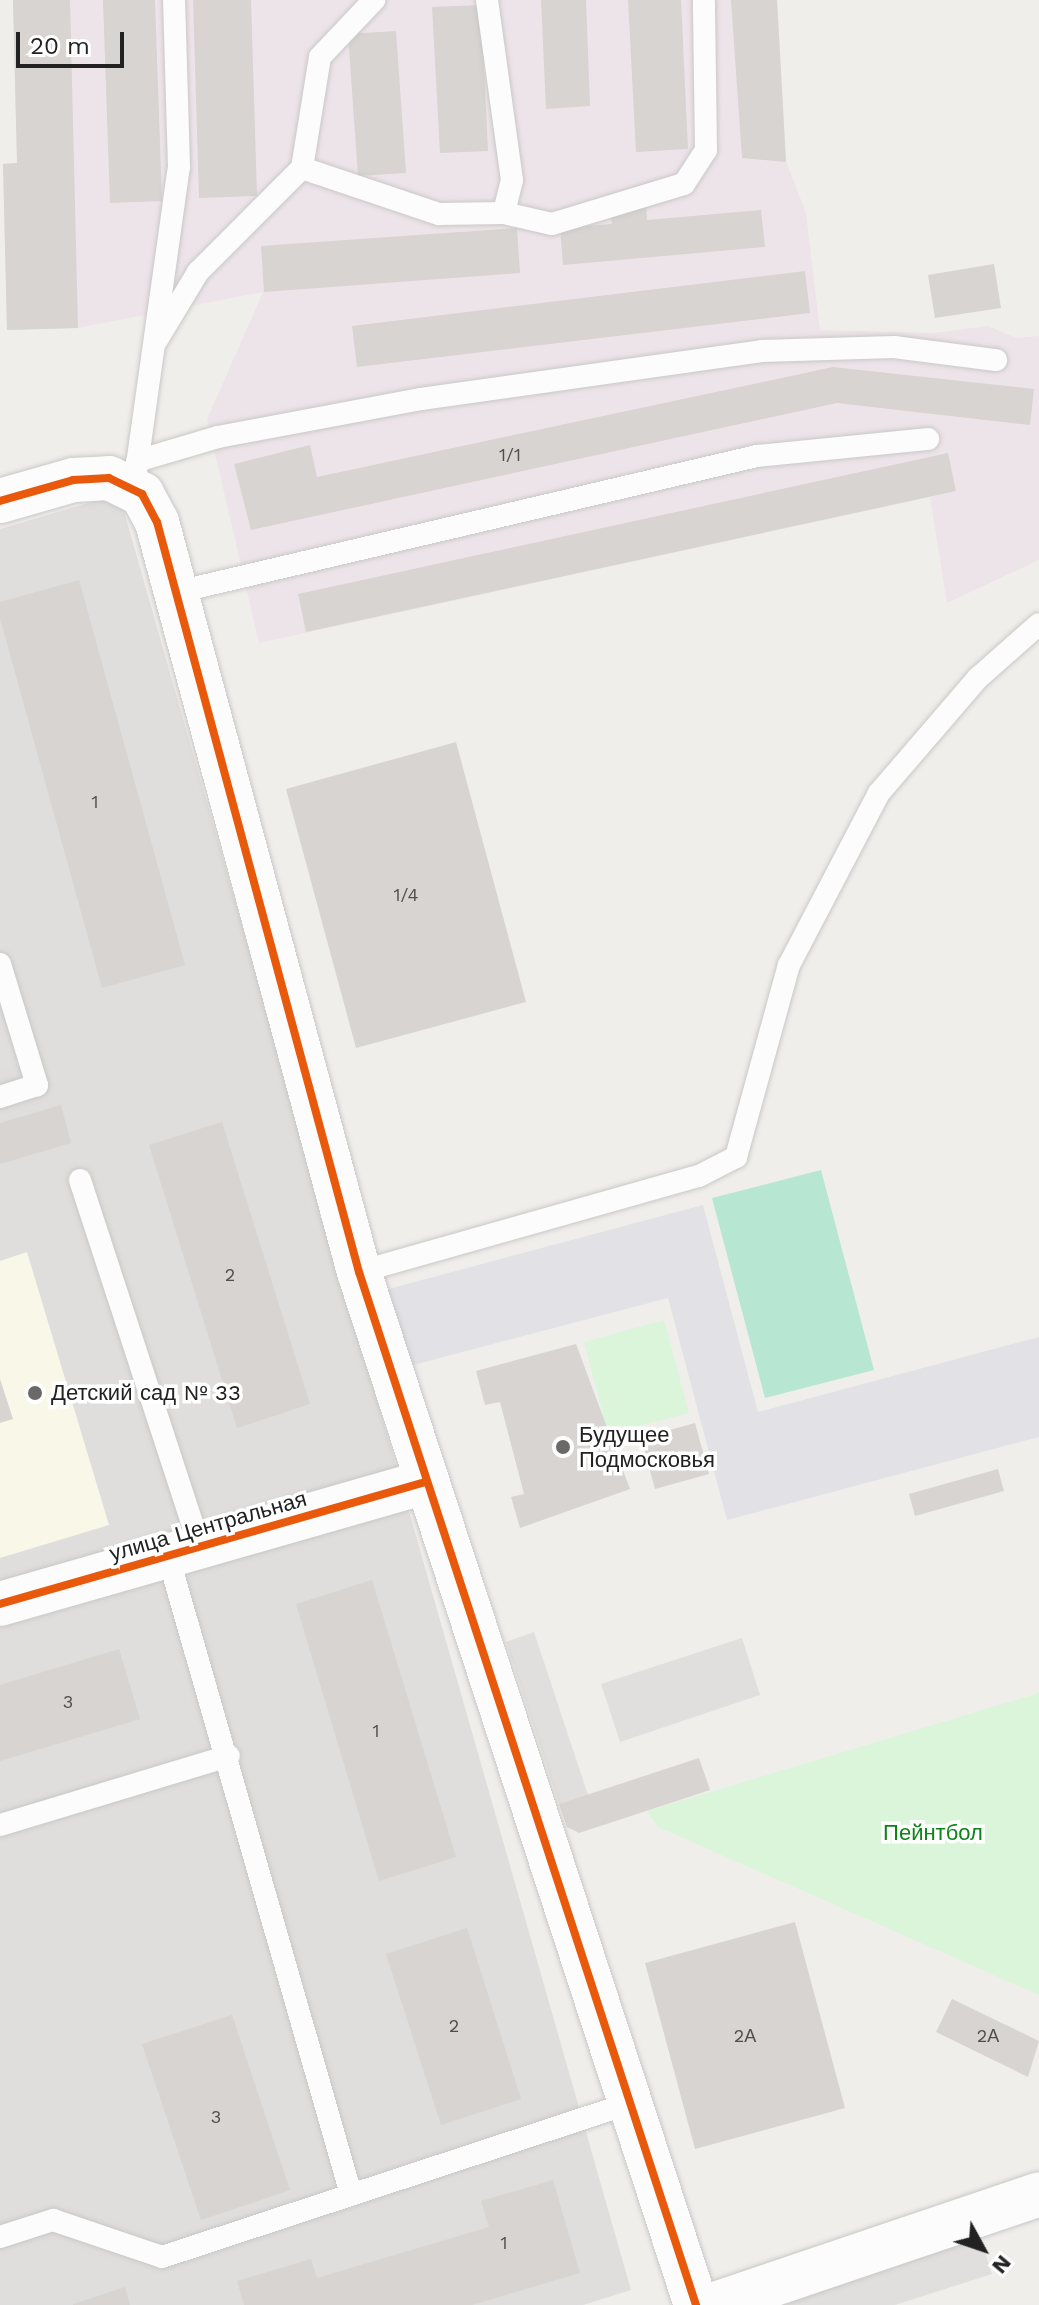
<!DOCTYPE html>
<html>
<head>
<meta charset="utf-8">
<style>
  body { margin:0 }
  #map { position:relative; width:1039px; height:2305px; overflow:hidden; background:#f0eeeb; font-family:"Work Sans",sans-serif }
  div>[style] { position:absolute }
  .residential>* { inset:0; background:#dfdedc }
  .industrial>* { inset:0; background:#ede4e9 }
  .education>* { inset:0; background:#f8f7e8 }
  .park>* { inset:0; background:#daf5da }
  .pitch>* { inset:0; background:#b7e6d2 }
  .parking>* { inset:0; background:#e0dfde }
  .plaza>* { inset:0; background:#e2e1e5 }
  .building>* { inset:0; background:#d7d4d2 }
  .roads { filter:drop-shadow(0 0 2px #c9c8c7) drop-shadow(0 0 2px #c9c8c7) }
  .lane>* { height:22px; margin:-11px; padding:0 11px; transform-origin:11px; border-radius:11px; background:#fdfcfc }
  .street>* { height:44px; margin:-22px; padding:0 22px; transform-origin:22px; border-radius:22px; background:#fdfcfc }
  .cycleway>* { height:8px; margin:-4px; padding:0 4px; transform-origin:4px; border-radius:4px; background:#e8590c }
  .dots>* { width:22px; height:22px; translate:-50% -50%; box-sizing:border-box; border:4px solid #fff; border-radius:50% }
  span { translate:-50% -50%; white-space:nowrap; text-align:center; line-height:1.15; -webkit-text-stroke:7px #fff; paint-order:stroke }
  .number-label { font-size:18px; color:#4f4e4e }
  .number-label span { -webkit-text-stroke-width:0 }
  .poi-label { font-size:22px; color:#222 }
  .left { translate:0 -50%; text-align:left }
  .street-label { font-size:22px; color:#222 }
  .park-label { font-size:22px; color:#0c8416 }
  .north { position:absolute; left:943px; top:2209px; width:80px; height:80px; -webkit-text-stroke:6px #fff; paint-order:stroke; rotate:130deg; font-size:22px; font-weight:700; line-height:32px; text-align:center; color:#222 }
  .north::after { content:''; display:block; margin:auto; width:28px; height:36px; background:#222; clip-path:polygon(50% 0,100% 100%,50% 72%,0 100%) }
  .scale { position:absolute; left:16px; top:32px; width:108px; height:36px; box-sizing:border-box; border:4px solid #222; border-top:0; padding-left:10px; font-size:24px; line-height:28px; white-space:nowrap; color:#222; -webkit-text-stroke:6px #fff; paint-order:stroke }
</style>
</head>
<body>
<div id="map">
  <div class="residential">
    <div style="clip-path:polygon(119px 494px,631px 2290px,583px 2305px,0 2305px,0 529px)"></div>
  </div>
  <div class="industrial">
    <div style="clip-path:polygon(13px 0,777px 0,786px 161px,806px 213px,820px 330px,934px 333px,988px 326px,1016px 338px,1039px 336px,1039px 560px,947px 603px,930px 497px,259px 643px,207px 419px,263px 292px,78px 328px,7px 330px,3px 164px,17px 163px)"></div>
  </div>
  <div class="education">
    <div style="clip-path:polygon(27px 1252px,109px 1525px,0 1558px,0 1261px)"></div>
  </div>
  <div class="park">
    <div style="clip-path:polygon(664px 1320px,689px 1413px,608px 1434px,584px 1342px)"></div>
    <div style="clip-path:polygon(1039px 1693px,1039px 1995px,658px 1827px,647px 1811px)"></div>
  </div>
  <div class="pitch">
    <div style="clip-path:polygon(821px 1170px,874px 1370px,765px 1398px,712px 1198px)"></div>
  </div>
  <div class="parking">
    <div style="clip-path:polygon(0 964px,29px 1060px,0 1069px)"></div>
    <div style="clip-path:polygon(534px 1632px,588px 1795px,559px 1804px,506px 1642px)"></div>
    <div style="clip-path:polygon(742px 1638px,760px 1695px,620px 1742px,601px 1684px)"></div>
    <div style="clip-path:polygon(980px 2237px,992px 2274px,895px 2305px,769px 2305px)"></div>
  </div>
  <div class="plaza">
    <div style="clip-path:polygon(703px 1205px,758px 1412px,1039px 1337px,1039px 1437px,727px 1520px,668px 1298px,402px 1368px,381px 1291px)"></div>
  </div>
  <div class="building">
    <div style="clip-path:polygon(13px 0,70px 0,78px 328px,7px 330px,3px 164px,17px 163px)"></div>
    <div style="clip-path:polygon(103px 0,155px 0,162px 201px,110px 203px)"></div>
    <div style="clip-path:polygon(193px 0,251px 0,257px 196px,199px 198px)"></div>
    <div style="clip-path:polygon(541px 0,586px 0,590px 106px,546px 109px)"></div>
    <div style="clip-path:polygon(628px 0,681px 0,688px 149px,636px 152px)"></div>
    <div style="clip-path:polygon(731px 0,777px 0,786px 162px,742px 158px)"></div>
    <div style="clip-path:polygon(481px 5px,488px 151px,440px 153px,432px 7px)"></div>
    <div style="clip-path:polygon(396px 31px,406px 173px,358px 176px,348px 34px)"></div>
    <div style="clip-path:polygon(646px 203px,647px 220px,761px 210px,765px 247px,563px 265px,560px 228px,612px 224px,610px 207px)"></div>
    <div style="clip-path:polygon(517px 228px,520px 273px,264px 292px,261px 246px)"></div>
    <div style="clip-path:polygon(994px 264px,1001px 308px,935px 318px,928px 275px)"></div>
    <div style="clip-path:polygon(805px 271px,810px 313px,357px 367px,352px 326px)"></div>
    <div style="clip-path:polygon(833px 367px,1034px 389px,1030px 425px,837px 403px,251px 530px,234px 464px,310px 445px,317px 477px)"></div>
    <div style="clip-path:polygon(948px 453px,956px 491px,306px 632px,298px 594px)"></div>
    <div style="clip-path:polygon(79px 580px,185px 965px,102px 988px,0 618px,0 602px)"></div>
    <div style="clip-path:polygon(456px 742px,526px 1002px,356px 1048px,286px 789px)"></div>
    <div style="clip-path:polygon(61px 1105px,71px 1143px,0 1164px,0 1123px)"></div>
    <div style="clip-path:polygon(222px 1122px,310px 1404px,237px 1428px,149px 1145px)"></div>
    <div style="clip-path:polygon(576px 1344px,630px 1489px,520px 1528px,511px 1497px,524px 1494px,500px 1402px,485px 1405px,476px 1371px)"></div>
    <div style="clip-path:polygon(0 1379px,13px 1419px,0 1423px)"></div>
    <div style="clip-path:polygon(695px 1423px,709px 1474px,655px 1489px,641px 1438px)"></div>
    <div style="clip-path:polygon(998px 1469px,1004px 1491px,915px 1516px,909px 1494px)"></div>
    <div style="clip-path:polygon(372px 1580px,456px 1857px,379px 1881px,296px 1604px)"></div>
    <div style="clip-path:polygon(119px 1649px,140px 1719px,0 1761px,0 1685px)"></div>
    <div style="clip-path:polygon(699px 1758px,710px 1790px,579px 1833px,567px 1827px,559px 1804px)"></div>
    <div style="clip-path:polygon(795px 1922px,845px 2108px,695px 2149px,645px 1963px)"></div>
    <div style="clip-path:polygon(467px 1928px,521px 2099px,441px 2125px,386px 1954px)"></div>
    <div style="clip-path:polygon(952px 1999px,1039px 2041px,1028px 2077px,936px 2032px)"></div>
    <div style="clip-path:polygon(232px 2015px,290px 2190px,201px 2220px,142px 2044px)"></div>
    <div style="clip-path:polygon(553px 2180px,580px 2273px,472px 2305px,244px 2305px,237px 2281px,311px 2259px,317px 2278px,489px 2227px,481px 2201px)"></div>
    <div style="clip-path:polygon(125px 2287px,130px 2305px,73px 2305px,73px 2304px)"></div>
  </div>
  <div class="roads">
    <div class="lane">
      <div style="left:487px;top:0;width:182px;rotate:82.1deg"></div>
      <div style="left:512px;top:180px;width:34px;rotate:104deg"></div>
      <div style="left:302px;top:168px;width:112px;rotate:-80.8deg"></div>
      <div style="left:320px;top:57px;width:79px;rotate:-46.5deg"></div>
      <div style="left:157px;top:340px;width:79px;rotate:-58.9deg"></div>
      <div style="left:198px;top:272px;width:147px;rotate:-45deg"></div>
      <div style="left:302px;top:168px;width:145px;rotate:18.6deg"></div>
      <div style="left:439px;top:214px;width:65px;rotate:-0.9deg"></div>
      <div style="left:504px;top:213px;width:49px;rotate:12.9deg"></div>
      <div style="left:552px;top:224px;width:138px;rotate:-16.9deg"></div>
      <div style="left:684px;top:184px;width:40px;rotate:-57.1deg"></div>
      <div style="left:706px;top:150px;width:150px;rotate:-90.8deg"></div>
      <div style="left:137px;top:461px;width:84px;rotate:-16.5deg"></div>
      <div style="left:218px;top:437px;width:207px;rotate:-10.6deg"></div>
      <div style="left:421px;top:399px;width:344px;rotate:-8deg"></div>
      <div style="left:762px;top:351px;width:132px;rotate:-1.7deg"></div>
      <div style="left:894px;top:347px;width:103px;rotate:7.3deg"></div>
      <div style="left:136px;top:472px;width:308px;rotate:-82deg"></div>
      <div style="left:179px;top:167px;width:167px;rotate:-91.7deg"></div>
      <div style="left:177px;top:592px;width:596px;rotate:-13.2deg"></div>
      <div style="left:757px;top:456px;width:172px;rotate:-5.7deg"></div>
      <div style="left:0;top:964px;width:127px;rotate:73deg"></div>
      <div style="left:37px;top:1085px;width:39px;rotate:162deg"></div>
      <div style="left:80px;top:1180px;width:387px;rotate:71.9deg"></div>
      <div style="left:359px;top:1272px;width:353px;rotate:-15.8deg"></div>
      <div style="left:699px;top:1176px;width:42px;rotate:-27.2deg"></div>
      <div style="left:736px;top:1157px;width:199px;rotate:-74.6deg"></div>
      <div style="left:789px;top:965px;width:194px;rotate:-62.4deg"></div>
      <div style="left:879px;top:793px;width:152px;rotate:-49.3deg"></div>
      <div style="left:978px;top:678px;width:81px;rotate:-41.5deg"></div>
      <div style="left:168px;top:1556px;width:664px;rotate:74deg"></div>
      <div style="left:0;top:1825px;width:239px;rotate:-16.8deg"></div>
      <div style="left:0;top:2237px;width:56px;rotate:-17.8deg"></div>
      <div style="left:53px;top:2220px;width:115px;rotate:18.7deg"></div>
      <div style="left:162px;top:2257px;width:497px;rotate:-18.2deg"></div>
    </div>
    <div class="street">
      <div style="left:0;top:501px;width:76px;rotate:-16deg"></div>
      <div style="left:73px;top:480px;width:36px;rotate:-3deg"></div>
      <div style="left:109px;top:478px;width:37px;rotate:26deg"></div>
      <div style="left:142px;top:494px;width:32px;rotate:62deg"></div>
      <div style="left:157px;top:522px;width:777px;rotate:74.93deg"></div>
      <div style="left:359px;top:1272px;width:1087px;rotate:71.93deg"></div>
      <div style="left:0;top:1604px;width:443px;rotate:-16deg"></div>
      <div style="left:712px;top:2305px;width:345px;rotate:-18.7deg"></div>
    </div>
  </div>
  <div class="cycleway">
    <div style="left:0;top:501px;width:76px;rotate:-16deg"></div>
    <div style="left:73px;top:480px;width:36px;rotate:-3deg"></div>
    <div style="left:109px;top:478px;width:37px;rotate:26deg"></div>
    <div style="left:142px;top:494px;width:32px;rotate:62deg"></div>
    <div style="left:157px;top:522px;width:777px;rotate:74.93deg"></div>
    <div style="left:359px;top:1272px;width:1087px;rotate:71.93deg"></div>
    <div style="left:0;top:1604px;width:443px;rotate:-16deg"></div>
  </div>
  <div class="dots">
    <div style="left:35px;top:1393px;background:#6a6968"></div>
    <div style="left:563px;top:1447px;background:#6a6968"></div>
  </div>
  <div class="number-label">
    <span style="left:510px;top:455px">1/1</span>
    <span style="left:95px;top:802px">1</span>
    <span style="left:406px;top:895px">1/4</span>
    <span style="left:230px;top:1275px">2</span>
    <span style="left:68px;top:1702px">3</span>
    <span style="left:376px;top:1731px">1</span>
    <span style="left:454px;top:2026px">2</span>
    <span style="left:745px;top:2036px">2А</span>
    <span style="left:988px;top:2036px">2А</span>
    <span style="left:216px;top:2117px">3</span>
    <span style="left:504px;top:2243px">1</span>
  </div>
  <div class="poi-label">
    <span class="left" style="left:51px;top:1393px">Детский сад № 33</span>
    <span class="left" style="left:579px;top:1447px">Будущее<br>Подмосковья</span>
  </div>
  <div class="street-label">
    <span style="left:208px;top:1526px;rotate:-16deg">улица Центральная</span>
  </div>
  <div class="park-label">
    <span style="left:933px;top:1833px">Пейнтбол</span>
  </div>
  <div class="north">N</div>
  <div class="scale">20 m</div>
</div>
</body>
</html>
